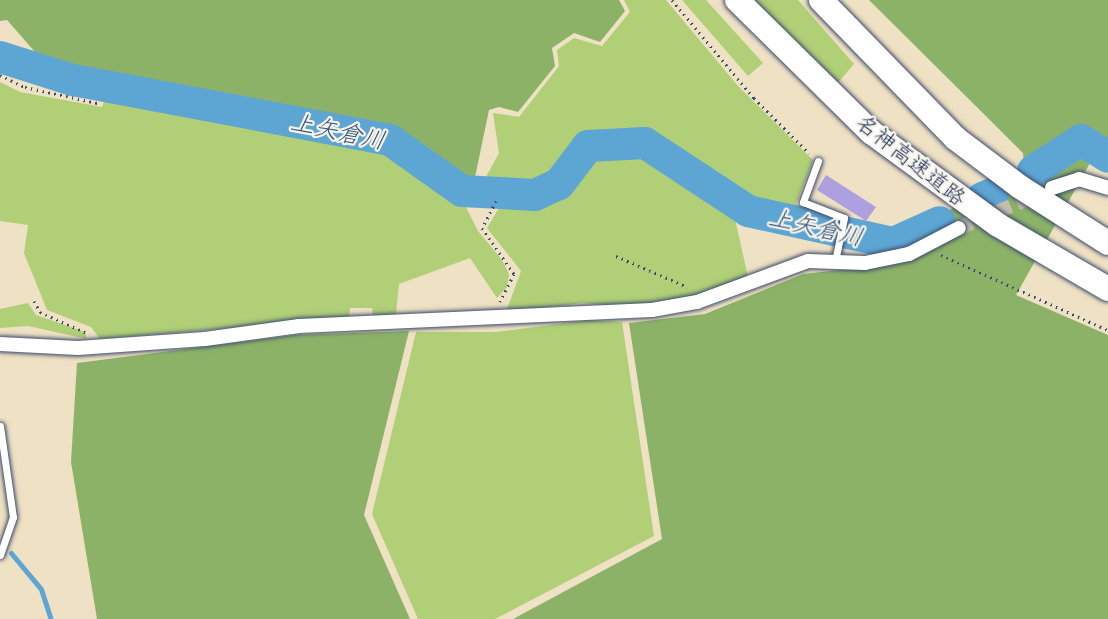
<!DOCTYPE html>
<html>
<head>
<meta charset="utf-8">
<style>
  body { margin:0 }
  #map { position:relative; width:1108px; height:619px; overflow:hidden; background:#efe1c3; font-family:"Patrick Hand","Klee One",sans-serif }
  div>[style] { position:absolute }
  .green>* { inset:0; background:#b0cf77 }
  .forest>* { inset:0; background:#8cb268 }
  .stream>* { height:5px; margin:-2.5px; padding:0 2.5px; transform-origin:2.5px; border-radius:2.5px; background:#5da6d4 }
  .river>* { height:32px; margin:-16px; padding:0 16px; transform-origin:16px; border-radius:16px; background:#5da6d4 }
  .building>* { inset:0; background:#aea0e0 }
  .minor-tunnel>* { height:14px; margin-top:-7px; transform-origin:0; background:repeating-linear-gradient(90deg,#c5bdaf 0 14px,transparent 0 21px) }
  .path>* { height:3px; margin-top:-1.5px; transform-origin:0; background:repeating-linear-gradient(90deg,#3b4a6d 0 1.5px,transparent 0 6px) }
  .roads { filter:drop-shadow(0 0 2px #3b4a6d) drop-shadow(0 0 2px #3b4a6d) }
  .service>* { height:7px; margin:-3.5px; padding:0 3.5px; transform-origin:3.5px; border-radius:3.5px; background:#fff }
  .minor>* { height:14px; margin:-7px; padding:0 7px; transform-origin:7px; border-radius:7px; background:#fff }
  .motorway>* { height:24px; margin:-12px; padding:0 12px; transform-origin:12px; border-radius:12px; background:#fff }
  span { translate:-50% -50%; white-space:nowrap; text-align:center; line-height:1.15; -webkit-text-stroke:4.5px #f7f3e8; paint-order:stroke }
  .street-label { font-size:22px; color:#1b2f5e }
  .water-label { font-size:24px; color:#2f5381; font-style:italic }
</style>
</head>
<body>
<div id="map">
  <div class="green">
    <div style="clip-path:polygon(624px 0,666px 0,738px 86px,813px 160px,796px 204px,832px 220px,825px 228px,749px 208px,660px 142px,646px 138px,596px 138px,556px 181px,535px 190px,480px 188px,499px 153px,493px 113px,519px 117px,559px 66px,557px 50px,574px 38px,602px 46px,630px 12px)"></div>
    <div style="clip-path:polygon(682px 0,706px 0,763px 63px,748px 76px)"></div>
    <div style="clip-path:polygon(754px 0,798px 0,854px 64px,837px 84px)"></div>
    <div style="clip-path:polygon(0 82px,20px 92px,102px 107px,106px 96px,231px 125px,262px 119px,388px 143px,460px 195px,478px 231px,502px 260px,509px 274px,507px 287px,497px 298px,470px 258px,399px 284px,396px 314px,373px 316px,372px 308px,350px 308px,349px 318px,100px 339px,91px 327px,47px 310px,24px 253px,28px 225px,0 221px)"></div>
    <div style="clip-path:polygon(600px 148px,657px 152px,733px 210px,748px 277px,700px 296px,629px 307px,583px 303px,506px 312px,521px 271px,487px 228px,505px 198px,529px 199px,561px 187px,590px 152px)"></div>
    <div style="clip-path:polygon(28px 303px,36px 315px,85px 332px,87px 339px,28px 326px,0 328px,0 309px)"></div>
    <div style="clip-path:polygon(589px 320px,622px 322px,654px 536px,495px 619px,418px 619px,372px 514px,416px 332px,496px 332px)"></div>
  </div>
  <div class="forest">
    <div style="clip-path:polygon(0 0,619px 0,625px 11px,600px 42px,574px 33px,552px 48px,555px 66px,518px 112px,499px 107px,489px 110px,474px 182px,461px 185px,393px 134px,42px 60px,7px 20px,0 21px)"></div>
    <div style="clip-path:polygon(869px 0,1108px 0,1108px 165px,1090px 163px,1016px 295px,1108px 335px,1108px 619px,513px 619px,662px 539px,629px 323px,705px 314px,803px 274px,886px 265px,921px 227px,1024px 166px,1023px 153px)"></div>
    <div style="clip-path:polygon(409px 331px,364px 515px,410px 619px,97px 619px,71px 462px,77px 363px,295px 335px)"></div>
  </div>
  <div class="stream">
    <div style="left:11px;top:553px;width:47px;rotate:50.2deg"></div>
    <div style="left:41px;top:589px;width:32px;rotate:72deg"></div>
  </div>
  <div class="river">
    <div style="left:0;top:57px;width:77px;rotate:17.5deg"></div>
    <div style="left:73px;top:80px;width:323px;rotate:10.7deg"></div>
    <div style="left:390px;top:140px;width:88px;rotate:35.3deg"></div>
    <div style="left:462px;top:191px;width:73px;rotate:3.1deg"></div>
    <div style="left:535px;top:195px;width:26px;rotate:-25deg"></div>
    <div style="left:559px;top:184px;width:48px;rotate:-52.7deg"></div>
    <div style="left:588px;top:146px;width:57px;rotate:-3deg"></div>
    <div style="left:645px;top:143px;width:123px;rotate:33.4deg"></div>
    <div style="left:748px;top:211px;width:148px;rotate:12.4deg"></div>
    <div style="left:893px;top:243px;width:51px;rotate:-24.1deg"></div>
    <div style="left:1033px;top:171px;width:57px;rotate:-32.9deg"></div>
    <div style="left:1081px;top:140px;width:32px;rotate:32deg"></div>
    <div style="left:982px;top:198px;width:11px;rotate:-22deg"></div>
  </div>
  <div class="building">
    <div style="clip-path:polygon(826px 175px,876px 207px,866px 221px,817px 190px)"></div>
  </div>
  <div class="minor-tunnel">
    <div style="left:959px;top:228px;width:85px;rotate:-22.9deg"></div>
  </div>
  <div class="path">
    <div style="left:672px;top:0;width:128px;rotate:50.1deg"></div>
    <div style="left:754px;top:98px;width:78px;rotate:45deg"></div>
    <div style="left:0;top:75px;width:28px;rotate:26deg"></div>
    <div style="left:25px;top:87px;width:74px;rotate:12.5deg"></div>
    <div style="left:496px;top:201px;width:30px;rotate:117deg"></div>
    <div style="left:482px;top:228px;width:56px;rotate:55.2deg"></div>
    <div style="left:514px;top:274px;width:31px;rotate:117deg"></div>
    <div style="left:941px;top:255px;width:183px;rotate:24.2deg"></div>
    <div style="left:616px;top:256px;width:78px;rotate:23.3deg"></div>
    <div style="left:34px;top:301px;width:13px;rotate:61deg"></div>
    <div style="left:40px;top:312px;width:54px;rotate:24.2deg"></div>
  </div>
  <div class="roads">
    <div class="service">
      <div style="left:818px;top:161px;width:44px;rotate:110.1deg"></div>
      <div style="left:803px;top:202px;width:44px;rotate:21.3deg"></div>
      <div style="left:844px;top:218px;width:44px;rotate:101.8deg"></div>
      <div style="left:0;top:426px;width:92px;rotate:81.9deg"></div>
      <div style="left:13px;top:517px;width:40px;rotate:108.9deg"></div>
    </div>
    <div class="minor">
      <div style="left:1052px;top:188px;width:28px;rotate:-18deg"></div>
      <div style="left:1079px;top:179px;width:30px;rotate:17deg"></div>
      <div style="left:0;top:344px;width:78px;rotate:2.9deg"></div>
      <div style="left:78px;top:348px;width:127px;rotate:-4.1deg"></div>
      <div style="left:205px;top:339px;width:95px;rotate:-7.9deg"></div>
      <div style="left:299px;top:326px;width:353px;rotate:-2.6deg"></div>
      <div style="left:652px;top:310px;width:46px;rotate:-10.1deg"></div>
      <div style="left:697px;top:302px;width:118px;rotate:-20.3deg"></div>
      <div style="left:808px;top:261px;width:57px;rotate:2deg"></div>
      <div style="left:865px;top:263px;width:45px;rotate:-11.6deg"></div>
      <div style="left:909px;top:254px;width:56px;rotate:-27.5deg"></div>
    </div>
    <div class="motorway">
      <div style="left:737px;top:0;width:188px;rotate:44.6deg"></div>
      <div style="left:871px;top:132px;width:157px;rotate:36.2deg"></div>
      <div style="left:998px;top:225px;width:127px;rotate:30.2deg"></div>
      <div style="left:821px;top:0;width:192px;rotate:45.8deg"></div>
      <div style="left:955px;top:138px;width:81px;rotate:37deg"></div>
      <div style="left:1020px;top:187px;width:104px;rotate:32.5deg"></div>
    </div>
  </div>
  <div class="street-label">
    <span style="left:911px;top:160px;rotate:38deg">名神高速道路</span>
  </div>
  <div class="water-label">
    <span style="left:338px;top:131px;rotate:12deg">上矢倉川</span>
    <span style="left:816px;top:227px;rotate:13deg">上矢倉川</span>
  </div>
</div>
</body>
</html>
